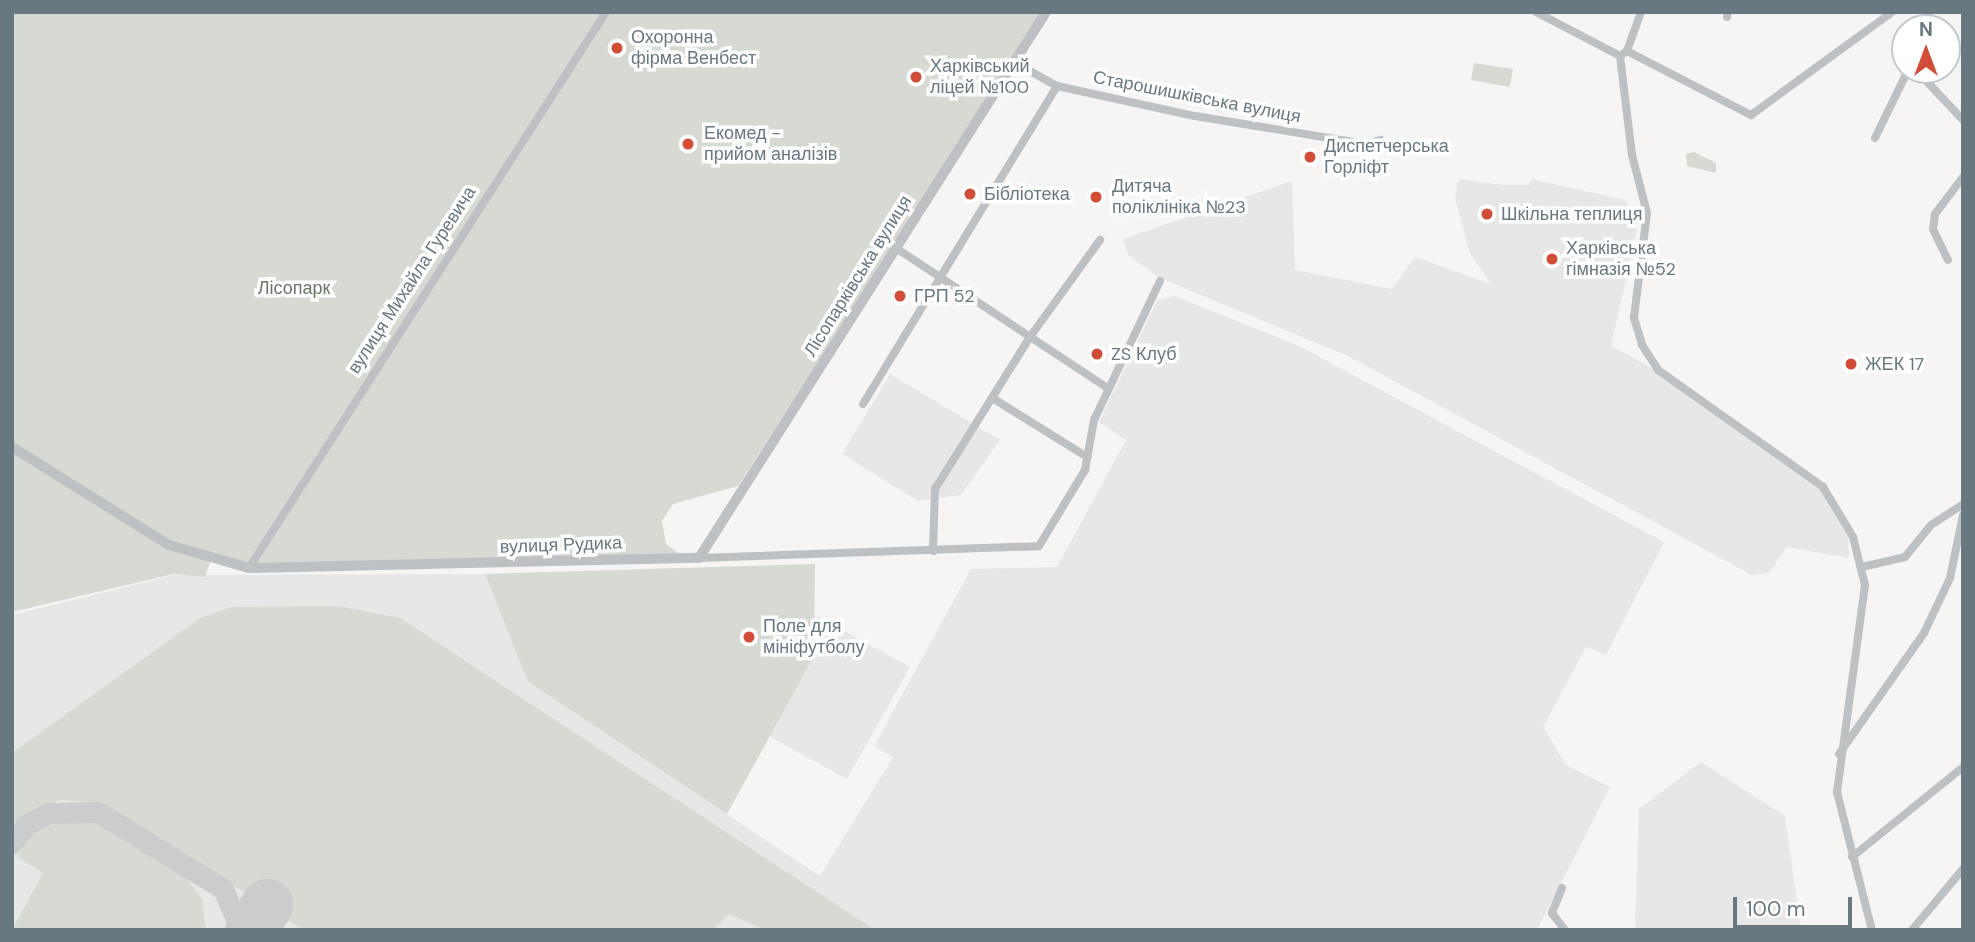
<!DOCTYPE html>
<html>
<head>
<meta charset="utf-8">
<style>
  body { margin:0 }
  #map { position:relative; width:1975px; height:942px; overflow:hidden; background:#f6f5f3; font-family:"DM Sans",sans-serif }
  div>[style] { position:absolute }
  .built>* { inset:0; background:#e6e7e6 }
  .green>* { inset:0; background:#d6dad2 }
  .taxiway>* { height:21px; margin:-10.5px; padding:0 10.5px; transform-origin:10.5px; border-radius:10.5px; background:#caccce }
  .runway>* { height:52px; margin:-26px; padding:0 26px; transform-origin:26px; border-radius:26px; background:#caccce }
  .minor>* { height:8px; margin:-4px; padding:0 4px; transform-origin:4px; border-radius:4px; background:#bdc1c4 }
  .tertiary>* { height:10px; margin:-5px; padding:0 5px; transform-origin:5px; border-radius:5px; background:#bdc1c4 }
  .dots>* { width:19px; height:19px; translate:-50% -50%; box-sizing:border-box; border:4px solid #fff; border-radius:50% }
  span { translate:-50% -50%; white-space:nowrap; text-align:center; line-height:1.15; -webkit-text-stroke:7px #fff; paint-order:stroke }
  .poi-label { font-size:18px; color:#687881 }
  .left { translate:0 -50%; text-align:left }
  .street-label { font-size:18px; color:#687881 }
  .park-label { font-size:18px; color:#6b7866 }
  .frame { position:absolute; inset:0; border:14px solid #687881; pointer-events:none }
  .north { position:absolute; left:1891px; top:14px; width:70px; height:70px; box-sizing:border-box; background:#fff; border:2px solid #c3c9cd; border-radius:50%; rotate:0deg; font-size:19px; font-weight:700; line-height:28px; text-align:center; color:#687881 }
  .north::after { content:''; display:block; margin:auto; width:24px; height:32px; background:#d14d37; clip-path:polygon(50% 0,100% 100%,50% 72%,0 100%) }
  .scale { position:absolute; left:1733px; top:897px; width:119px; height:32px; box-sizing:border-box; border:4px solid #687881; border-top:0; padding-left:9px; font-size:21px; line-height:24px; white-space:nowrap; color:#687881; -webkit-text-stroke:5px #fff; paint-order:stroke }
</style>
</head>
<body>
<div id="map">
  <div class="built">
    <div style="clip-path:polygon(1459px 179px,1503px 185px,1529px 185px,1531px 179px,1625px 200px,1637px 230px,1611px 346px,1654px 369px,1823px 492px,1848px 537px,1849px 558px,1787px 547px,1769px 573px,1752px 575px,1348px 356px,1160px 278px,1128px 255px,1123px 239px,1292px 181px,1295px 270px,1392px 289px,1415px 257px,1491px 284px,1470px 253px,1455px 198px)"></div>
    <div style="clip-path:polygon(1174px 296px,1297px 345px,1664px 542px,1606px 655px,1586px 647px,1543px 727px,1566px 765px,1610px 787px,1537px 930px,12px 930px,12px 615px,174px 575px,485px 574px,528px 682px,820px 876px,893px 757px,874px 746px,971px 569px,1057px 567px,1126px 440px,1099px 422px,1157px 301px)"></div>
    <div style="clip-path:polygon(890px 374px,1000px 440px,961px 495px,918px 501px,842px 454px)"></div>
    <div style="clip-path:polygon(817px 616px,910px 667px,847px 779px,769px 736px,814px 656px)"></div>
    <div style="clip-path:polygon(1701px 762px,1785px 816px,1801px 930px,1635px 930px,1639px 809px)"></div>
  </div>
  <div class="green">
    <div style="clip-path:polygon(12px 12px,1043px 12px,738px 486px,673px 504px,662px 521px,666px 544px,680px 554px,255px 566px,212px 557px,205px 577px,174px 574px,12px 612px)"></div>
    <div style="clip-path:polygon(1474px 63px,1513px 69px,1510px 87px,1471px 80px)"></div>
    <div style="clip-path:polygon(1694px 152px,1716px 163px,1716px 173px,1687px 166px,1686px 154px)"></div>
    <div style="clip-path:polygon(815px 564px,814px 656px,727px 814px,528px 682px,485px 574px)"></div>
    <div style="clip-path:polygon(231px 607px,338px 606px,400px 618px,875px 930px,766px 930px,729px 914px,713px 930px,304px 930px,103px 803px,59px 800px,12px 824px,12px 753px,200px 618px)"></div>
    <div style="clip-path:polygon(78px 817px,102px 823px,188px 880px,202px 899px,206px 930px,12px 930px,43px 873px,18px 857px,29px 837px,56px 820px)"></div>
  </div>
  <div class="taxiway">
    <div style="left:12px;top:843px;width:23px;rotate:-52deg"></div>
    <div style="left:26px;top:825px;width:26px;rotate:-28deg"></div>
    <div style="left:49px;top:813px;width:49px;rotate:-1.2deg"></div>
    <div style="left:98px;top:812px;width:147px;rotate:31.6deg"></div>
    <div style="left:223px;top:889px;width:45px;rotate:66.3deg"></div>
  </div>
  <div class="runway">
    <div style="left:251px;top:930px;width:30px;rotate:-57deg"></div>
  </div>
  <div class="minor">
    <div style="left:1536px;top:12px;width:95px;rotate:27.6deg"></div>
    <div style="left:1727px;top:17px;width:5px;rotate:-79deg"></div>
    <div style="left:1924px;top:28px;width:17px;rotate:-73deg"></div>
    <div style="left:1627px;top:51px;width:41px;rotate:-70.3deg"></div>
    <div style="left:1620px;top:56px;width:100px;rotate:83.1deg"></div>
    <div style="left:1632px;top:155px;width:60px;rotate:75.5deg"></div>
    <div style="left:1647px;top:213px;width:106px;rotate:97.1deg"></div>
    <div style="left:1634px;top:318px;width:28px;rotate:73deg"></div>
    <div style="left:1642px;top:345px;width:30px;rotate:57deg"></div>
    <div style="left:1658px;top:370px;width:202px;rotate:35.3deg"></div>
    <div style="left:1823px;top:487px;width:58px;rotate:59deg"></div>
    <div style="left:1853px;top:537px;width:49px;rotate:76deg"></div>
    <div style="left:1865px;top:585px;width:209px;rotate:97.7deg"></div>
    <div style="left:1837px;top:792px;width:142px;rotate:75.8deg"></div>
    <div style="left:1620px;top:56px;width:9px;rotate:-36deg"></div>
    <div style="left:1627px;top:51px;width:140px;rotate:27.3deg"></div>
    <div style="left:1751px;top:115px;width:175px;rotate:-36.1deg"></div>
    <div style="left:1014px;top:62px;width:49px;rotate:29.2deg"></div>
    <div style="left:1057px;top:86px;width:141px;rotate:12.3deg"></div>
    <div style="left:1195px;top:116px;width:173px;rotate:9.3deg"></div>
    <div style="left:1366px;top:144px;width:15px;rotate:-16deg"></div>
    <div style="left:1916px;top:70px;width:69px;rotate:46.8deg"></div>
    <div style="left:1875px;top:138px;width:76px;rotate:-64.1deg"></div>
    <div style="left:896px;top:248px;width:255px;rotate:33.5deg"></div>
    <div style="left:1948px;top:260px;width:34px;rotate:-116deg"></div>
    <div style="left:1933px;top:229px;width:15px;rotate:-82deg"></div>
    <div style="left:1935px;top:214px;width:46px;rotate:-52.9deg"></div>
    <div style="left:994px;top:399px;width:110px;rotate:31.9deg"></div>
    <div style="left:863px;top:404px;width:373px;rotate:-58.6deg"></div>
    <div style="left:933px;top:551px;width:62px;rotate:-88.2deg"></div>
    <div style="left:935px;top:489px;width:179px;rotate:-58deg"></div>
    <div style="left:1030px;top:337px;width:120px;rotate:-54.2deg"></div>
    <div style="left:699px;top:558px;width:340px;rotate:-2deg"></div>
    <div style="left:1039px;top:546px;width:89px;rotate:-58.8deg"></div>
    <div style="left:1085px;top:470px;width:51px;rotate:-79.8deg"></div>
    <div style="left:1094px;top:420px;width:154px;rotate:-64.6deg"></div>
    <div style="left:1862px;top:567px;width:44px;rotate:-13.1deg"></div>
    <div style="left:1905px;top:557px;width:41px;rotate:-50.9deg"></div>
    <div style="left:1931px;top:525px;width:38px;rotate:-33deg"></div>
    <div style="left:249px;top:568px;width:661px;rotate:-57.3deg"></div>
    <div style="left:1839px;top:754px;width:148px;rotate:-54.9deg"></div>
    <div style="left:1924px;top:633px;width:61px;rotate:-64.7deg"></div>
    <div style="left:1950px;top:578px;width:64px;rotate:-78.3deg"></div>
    <div style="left:1852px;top:857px;width:143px;rotate:-39deg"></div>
    <div style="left:1562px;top:888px;width:27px;rotate:112deg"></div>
    <div style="left:1552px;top:913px;width:21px;rotate:53deg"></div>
    <div style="left:1912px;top:930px;width:80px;rotate:-50.1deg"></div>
  </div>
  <div class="tertiary">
    <div style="left:12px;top:447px;width:185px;rotate:32deg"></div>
    <div style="left:169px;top:545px;width:83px;rotate:16deg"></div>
    <div style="left:249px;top:568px;width:450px;rotate:-1.3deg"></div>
    <div style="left:699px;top:558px;width:647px;rotate:-57.56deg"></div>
  </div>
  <div class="dots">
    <div style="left:617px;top:48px;background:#d14d37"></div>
    <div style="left:916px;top:77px;background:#d14d37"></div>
    <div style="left:688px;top:144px;background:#d14d37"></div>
    <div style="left:1310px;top:157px;background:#d14d37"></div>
    <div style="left:970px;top:194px;background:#d14d37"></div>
    <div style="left:1096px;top:197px;background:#d14d37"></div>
    <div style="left:1487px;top:214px;background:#d14d37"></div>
    <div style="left:1552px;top:259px;background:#d14d37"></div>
    <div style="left:900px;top:296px;background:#d14d37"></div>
    <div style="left:1097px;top:354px;background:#d14d37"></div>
    <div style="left:1851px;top:364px;background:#d14d37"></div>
    <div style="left:749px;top:637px;background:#d14d37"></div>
  </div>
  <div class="poi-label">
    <span class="left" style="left:631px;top:48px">Охоронна<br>фірма Венбест</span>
    <span class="left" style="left:930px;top:77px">Харківський<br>ліцей №100</span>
    <span class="left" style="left:704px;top:144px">Екомед -<br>прийом аналізів</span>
    <span class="left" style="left:1324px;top:157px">Диспетчерська<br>Горліфт</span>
    <span class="left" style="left:1112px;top:197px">Дитяча<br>поліклініка №23</span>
    <span class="left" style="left:984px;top:194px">Бібліотека</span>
    <span class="left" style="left:1501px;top:214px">Шкільна теплиця</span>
    <span class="left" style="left:1566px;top:259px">Харківська<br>гімназія №52</span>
    <span class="left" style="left:914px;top:296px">ГРП 52</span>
    <span class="left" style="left:1111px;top:354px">ZS Клуб</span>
    <span class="left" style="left:1865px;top:364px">ЖЕК 17</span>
    <span class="left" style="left:763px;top:637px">Поле для<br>мініфутболу</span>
  </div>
  <div class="street-label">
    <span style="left:1197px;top:97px;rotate:11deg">Старошишківська вулиця</span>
    <span style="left:858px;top:276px;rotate:-58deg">Лісопарківська вулиця</span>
    <span style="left:412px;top:280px;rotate:-57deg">вулиця Михайла Гуревича</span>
    <span style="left:561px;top:545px;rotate:-2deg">вулиця Рудика</span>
  </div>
  <div class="park-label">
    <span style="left:294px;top:288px">Лісопарк</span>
  </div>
  <div class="frame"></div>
  <div class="north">N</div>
  <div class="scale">100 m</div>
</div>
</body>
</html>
